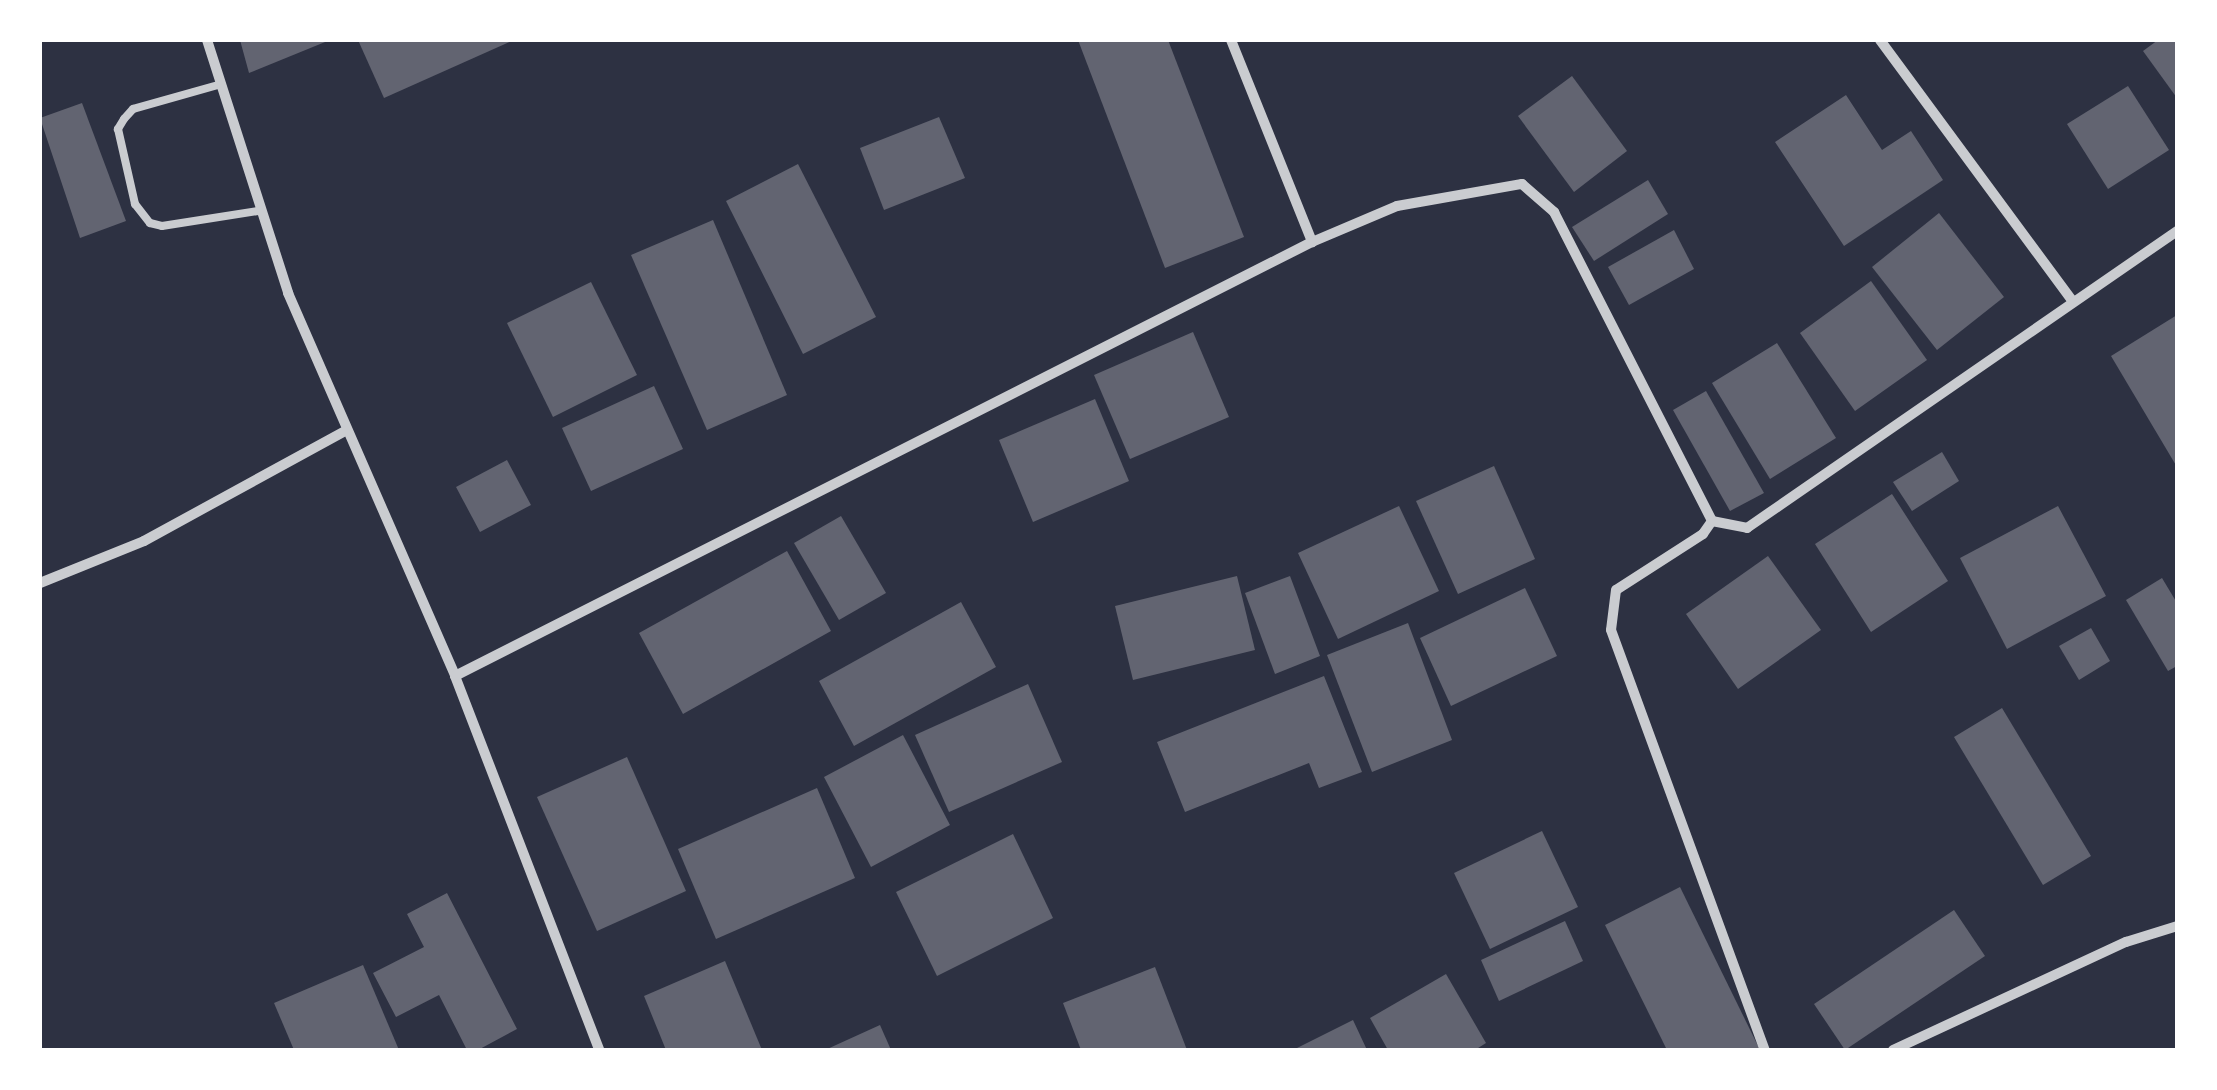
<!DOCTYPE html>
<html>
<head>
<meta charset="utf-8">
<style>
  body { margin:0 }
  #map { position:relative; width:2217px; height:1090px; overflow:hidden; background:#2d3142; font-family:"Archivo Narrow",sans-serif }
  div>[style] { position:absolute }
  .building>* { inset:0; background:#626471 }
  .service>* { height:8px; margin:-4px; padding:0 4px; transform-origin:4px; border-radius:4px; background:#caccd0 }
  .minor>* { height:10px; margin:-5px; padding:0 5px; transform-origin:5px; border-radius:5px; background:#caccd0 }
  span { translate:-50% -50%; white-space:nowrap; text-align:center; line-height:1.15; -webkit-text-stroke:9px #fff; paint-order:stroke }
  .frame { position:absolute; inset:0; border:42px solid #fff; pointer-events:none }
</style>
</head>
<body>
<div id="map">
  <div class="building">
    <div style="clip-path:polygon(240px 40px,330px 40px,249px 73px)"></div>
    <div style="clip-path:polygon(358px 40px,514px 40px,384px 98px)"></div>
    <div style="clip-path:polygon(1078px 40px,1168px 40px,1244px 237px,1165px 268px)"></div>
    <div style="clip-path:polygon(2158px 40px,2177px 40px,2177px 98px,2143px 51px)"></div>
    <div style="clip-path:polygon(1572px 76px,1627px 151px,1574px 192px,1518px 116px)"></div>
    <div style="clip-path:polygon(2128px 86px,2169px 150px,2108px 189px,2067px 124px)"></div>
    <div style="clip-path:polygon(1846px 95px,1882px 150px,1911px 131px,1943px 180px,1844px 246px,1775px 142px)"></div>
    <div style="clip-path:polygon(82px 103px,126px 221px,80px 238px,40px 118px)"></div>
    <div style="clip-path:polygon(939px 117px,965px 178px,884px 210px,860px 148px)"></div>
    <div style="clip-path:polygon(798px 164px,876px 317px,803px 354px,726px 201px)"></div>
    <div style="clip-path:polygon(1648px 180px,1668px 214px,1594px 261px,1572px 227px)"></div>
    <div style="clip-path:polygon(1939px 213px,2004px 297px,1937px 350px,1872px 267px)"></div>
    <div style="clip-path:polygon(713px 220px,787px 395px,707px 430px,631px 255px)"></div>
    <div style="clip-path:polygon(1674px 230px,1694px 269px,1629px 305px,1608px 267px)"></div>
    <div style="clip-path:polygon(1871px 281px,1927px 360px,1855px 411px,1800px 333px)"></div>
    <div style="clip-path:polygon(591px 282px,637px 375px,553px 417px,507px 323px)"></div>
    <div style="clip-path:polygon(2177px 315px,2177px 467px,2111px 356px)"></div>
    <div style="clip-path:polygon(1193px 332px,1229px 417px,1130px 459px,1094px 375px)"></div>
    <div style="clip-path:polygon(1777px 343px,1836px 438px,1770px 479px,1712px 383px)"></div>
    <div style="clip-path:polygon(654px 386px,683px 449px,591px 491px,562px 428px)"></div>
    <div style="clip-path:polygon(1706px 391px,1764px 493px,1730px 511px,1673px 410px)"></div>
    <div style="clip-path:polygon(1095px 399px,1129px 481px,1033px 522px,999px 440px)"></div>
    <div style="clip-path:polygon(1942px 452px,1959px 481px,1912px 511px,1893px 482px)"></div>
    <div style="clip-path:polygon(507px 460px,531px 505px,480px 532px,456px 487px)"></div>
    <div style="clip-path:polygon(1494px 466px,1535px 559px,1458px 594px,1416px 501px)"></div>
    <div style="clip-path:polygon(1892px 494px,1948px 581px,1871px 632px,1815px 544px)"></div>
    <div style="clip-path:polygon(1399px 506px,1439px 591px,1338px 639px,1298px 553px)"></div>
    <div style="clip-path:polygon(2058px 506px,2106px 596px,2007px 649px,1960px 558px)"></div>
    <div style="clip-path:polygon(841px 516px,886px 593px,839px 620px,794px 543px)"></div>
    <div style="clip-path:polygon(787px 551px,831px 631px,683px 714px,639px 633px)"></div>
    <div style="clip-path:polygon(1768px 556px,1821px 630px,1738px 689px,1686px 614px)"></div>
    <div style="clip-path:polygon(1237px 576px,1255px 650px,1133px 680px,1115px 606px)"></div>
    <div style="clip-path:polygon(1290px 576px,1320px 656px,1275px 674px,1245px 593px)"></div>
    <div style="clip-path:polygon(2162px 578px,2177px 603px,2177px 666px,2168px 671px,2126px 600px)"></div>
    <div style="clip-path:polygon(1525px 588px,1557px 656px,1451px 706px,1420px 638px)"></div>
    <div style="clip-path:polygon(961px 602px,996px 667px,854px 746px,819px 681px)"></div>
    <div style="clip-path:polygon(1408px 623px,1452px 740px,1372px 772px,1327px 655px)"></div>
    <div style="clip-path:polygon(2091px 628px,2110px 661px,2079px 680px,2059px 646px)"></div>
    <div style="clip-path:polygon(1324px 676px,1362px 772px,1319px 788px,1309px 763px,1185px 812px,1157px 742px)"></div>
    <div style="clip-path:polygon(1028px 684px,1062px 762px,949px 812px,915px 735px)"></div>
    <div style="clip-path:polygon(2002px 708px,2091px 856px,2043px 885px,1954px 737px)"></div>
    <div style="clip-path:polygon(903px 735px,950px 825px,871px 867px,824px 777px)"></div>
    <div style="clip-path:polygon(627px 757px,686px 891px,597px 931px,537px 797px)"></div>
    <div style="clip-path:polygon(817px 788px,855px 878px,716px 939px,678px 849px)"></div>
    <div style="clip-path:polygon(1542px 831px,1578px 907px,1490px 949px,1454px 873px)"></div>
    <div style="clip-path:polygon(1013px 834px,1053px 918px,937px 976px,896px 892px)"></div>
    <div style="clip-path:polygon(1680px 887px,1760px 1050px,1667px 1050px,1605px 925px)"></div>
    <div style="clip-path:polygon(447px 893px,517px 1029px,478px 1050px,467px 1050px,439px 995px,396px 1017px,373px 973px,424px 947px,407px 914px)"></div>
    <div style="clip-path:polygon(1954px 910px,1985px 956px,1845px 1050px,1814px 1004px)"></div>
    <div style="clip-path:polygon(1565px 921px,1583px 961px,1499px 1001px,1481px 960px)"></div>
    <div style="clip-path:polygon(725px 961px,762px 1050px,666px 1050px,644px 996px)"></div>
    <div style="clip-path:polygon(363px 965px,399px 1050px,294px 1050px,274px 1003px)"></div>
    <div style="clip-path:polygon(1155px 967px,1187px 1050px,1081px 1050px,1063px 1003px)"></div>
    <div style="clip-path:polygon(1446px 974px,1486px 1043px,1475px 1050px,1388px 1050px,1370px 1018px)"></div>
    <div style="clip-path:polygon(1353px 1020px,1367px 1050px,1293px 1050px)"></div>
    <div style="clip-path:polygon(880px 1025px,891px 1050px,825px 1050px)"></div>
  </div>
  <div class="service">
    <div style="left:218px;top:85px;width:88px;rotate:164.2deg"></div>
    <div style="left:133px;top:109px;width:13px;rotate:132deg"></div>
    <div style="left:124px;top:119px;width:12px;rotate:121deg"></div>
    <div style="left:118px;top:129px;width:77px;rotate:77.2deg"></div>
    <div style="left:135px;top:204px;width:24px;rotate:52deg"></div>
    <div style="left:150px;top:223px;width:12px;rotate:14deg"></div>
    <div style="left:162px;top:226px;width:97px;rotate:-8.9deg"></div>
  </div>
  <div class="minor">
    <div style="left:207px;top:40px;width:266px;rotate:72.2deg"></div>
    <div style="left:288px;top:293px;width:418px;rotate:66.4deg"></div>
    <div style="left:455px;top:676px;width:401px;rotate:68.9deg"></div>
    <div style="left:1231px;top:40px;width:218px;rotate:68.1deg"></div>
    <div style="left:1880px;top:40px;width:325px;rotate:53.6deg"></div>
    <div style="left:1712px;top:521px;width:16px;rotate:125deg"></div>
    <div style="left:1703px;top:534px;width:103px;rotate:147.2deg"></div>
    <div style="left:1616px;top:590px;width:40px;rotate:97.1deg"></div>
    <div style="left:1611px;top:630px;width:447px;rotate:69.9deg"></div>
    <div style="left:40px;top:583px;width:112px;rotate:-22deg"></div>
    <div style="left:144px;top:541px;width:229px;rotate:-28.7deg"></div>
    <div style="left:455px;top:676px;width:961px;rotate:-26.86deg"></div>
    <div style="left:1312px;top:242px;width:92px;rotate:-23deg"></div>
    <div style="left:1397px;top:206px;width:127px;rotate:-10deg"></div>
    <div style="left:1522px;top:184px;width:43px;rotate:41.2deg"></div>
    <div style="left:1554px;top:212px;width:347px;rotate:62.9deg"></div>
    <div style="left:1712px;top:521px;width:36px;rotate:11deg"></div>
    <div style="left:1747px;top:528px;width:523px;rotate:-34.63deg"></div>
    <div style="left:1893px;top:1050px;width:257px;rotate:-24.9deg"></div>
    <div style="left:2126px;top:942px;width:53px;rotate:-17.4deg"></div>
  </div>
  <div class="frame"></div>
</div>
</body>
</html>
